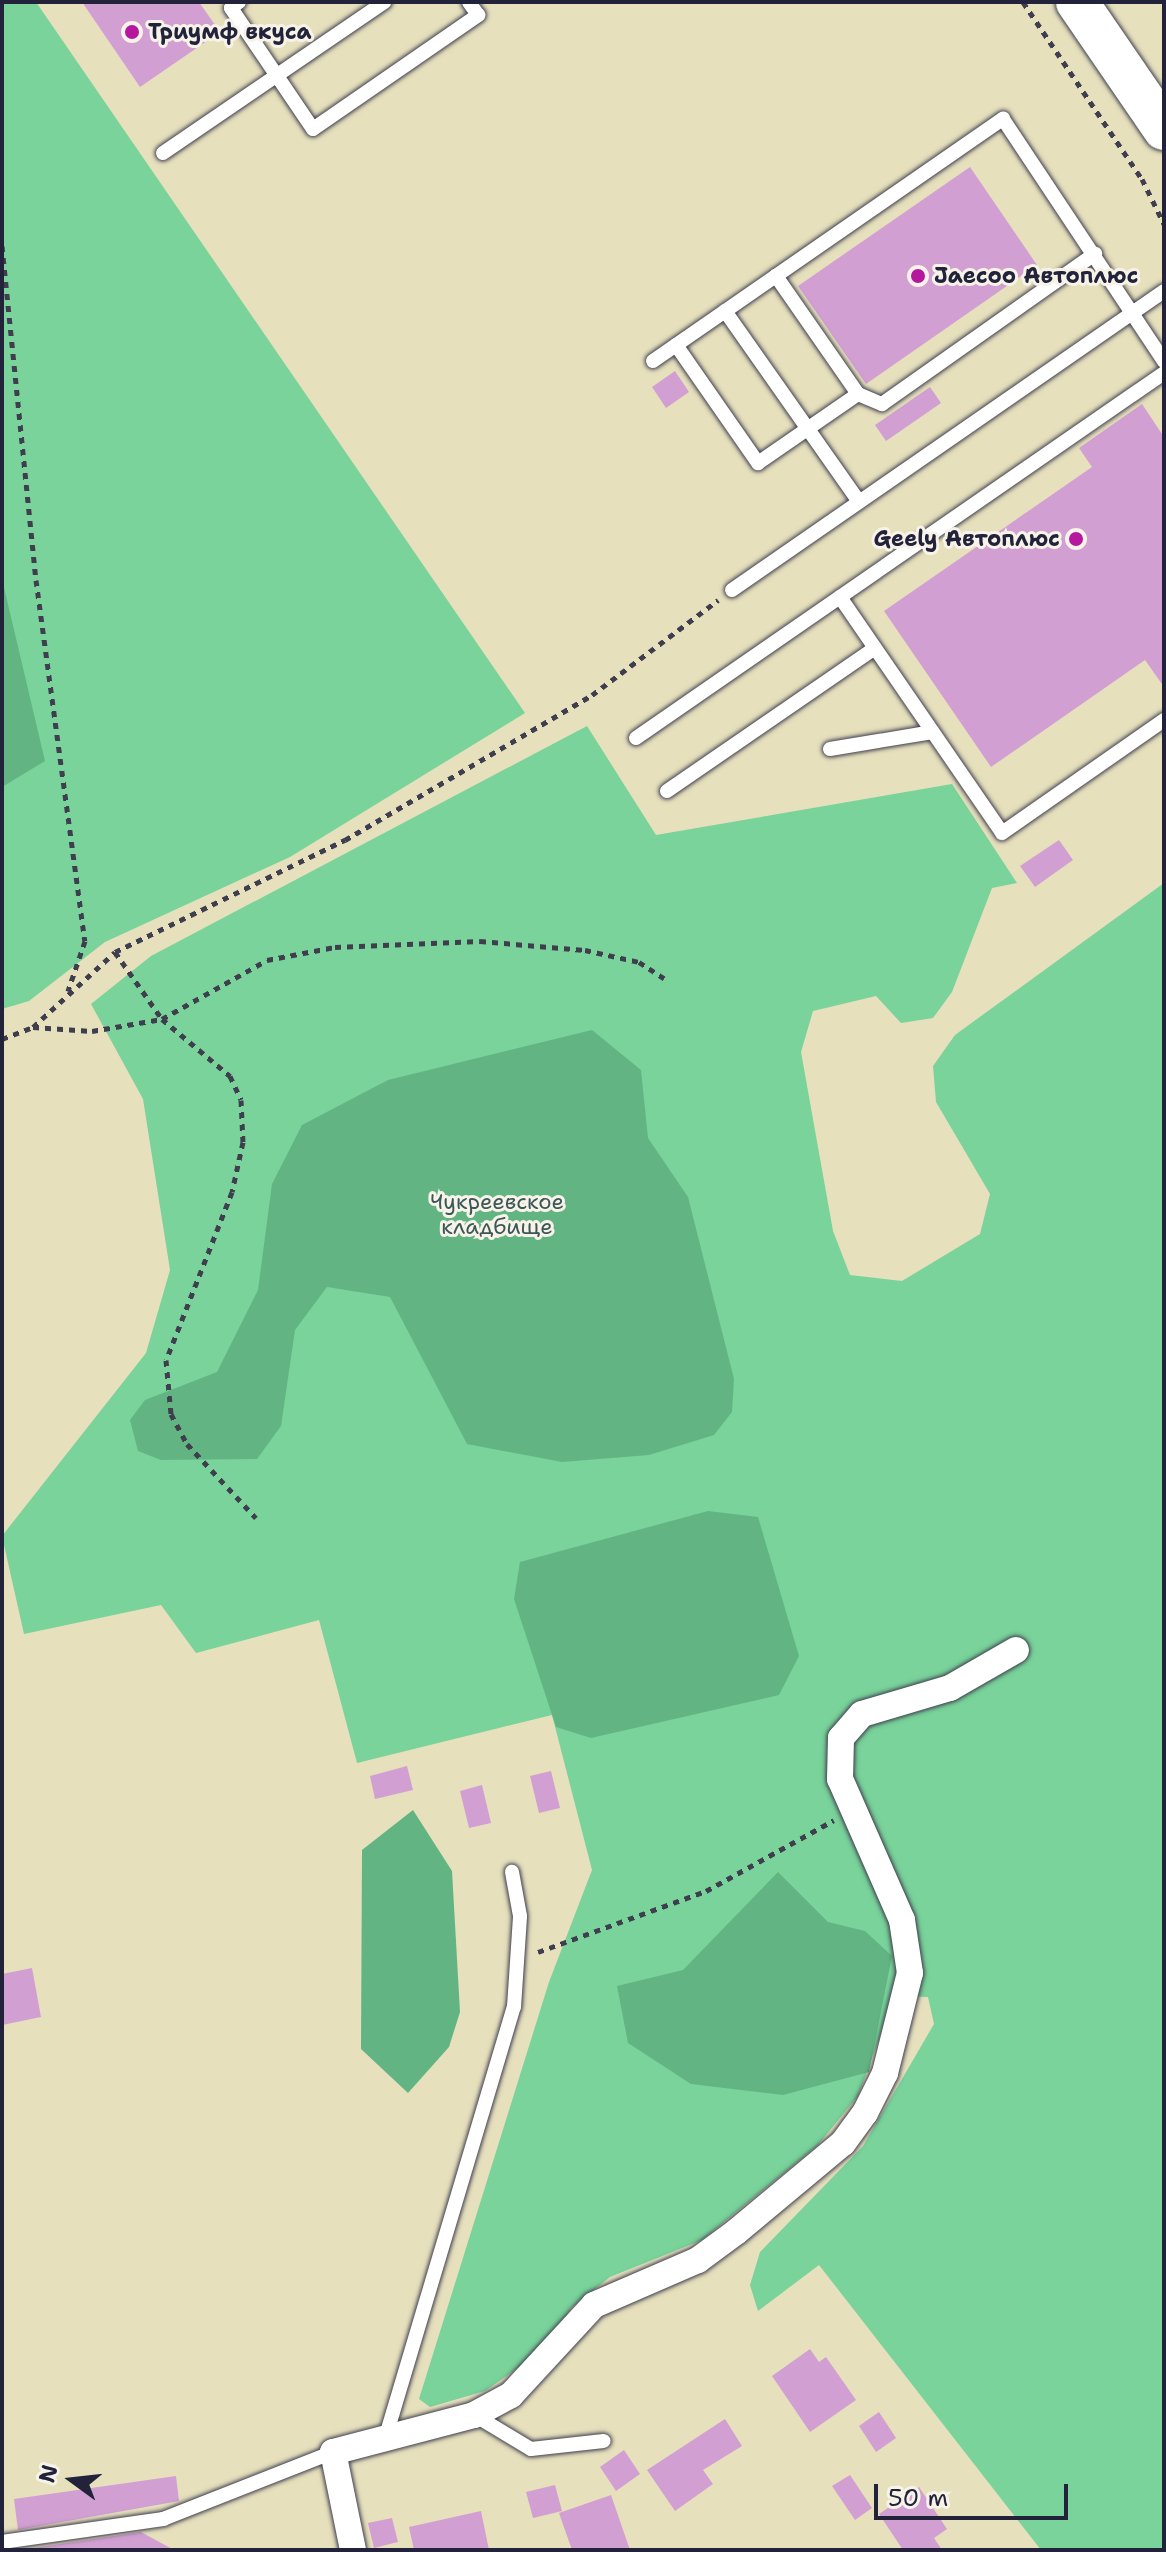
<!DOCTYPE html>
<html>
<head>
<meta charset="utf-8">
<style>
  body { margin:0 }
  #map { position:relative; width:1166px; height:2552px; overflow:hidden; background:#e6e0bd; font-family:"Shantell Sans",sans-serif }
  div>[style] { position:absolute }
  .green>* { inset:0; background:#79d39a }
  .forest>* { inset:0; background:#62b582 }
  .building>* { inset:0; background:#d29fd2 }
  .path>* { height:5px; margin-top:-2.5px; transform-origin:0; background:repeating-linear-gradient(90deg,#3f3e4e 0 6px,transparent 0 12px) }
  .roads { filter:drop-shadow(0 0 2px #3f3e4e) drop-shadow(0 0 2px #3f3e4e) }
  .lane>* { height:14px; margin:-7px; padding:0 7px; transform-origin:7px; border-radius:7px; background:#fff }
  .street>* { height:26px; margin:-13px; padding:0 13px; transform-origin:13px; border-radius:13px; background:#fff }
  .primary>* { height:42px; margin:-21px; padding:0 21px; transform-origin:21px; border-radius:21px; background:#fff }
  .dots>* { width:22px; height:22px; translate:-50% -50%; box-sizing:border-box; border:4px solid #f7f3e8; border-radius:50% }
  span { translate:-50% -50%; white-space:nowrap; text-align:center; line-height:1.15; -webkit-text-stroke:6px #f7f3e8; paint-order:stroke }
  .poi-label { font-size:22px; color:#22223b; font-weight:700 }
  .left { translate:0 -50%; text-align:left }
  .right { translate:-100% -50%; text-align:right }
  .park-label { font-size:22px; color:#3c5758 }
  .frame { position:absolute; inset:0; border:4px solid #22223b; pointer-events:none }
  .north { position:absolute; left:32px; top:2440px; width:80px; height:80px; -webkit-text-stroke:6px #f7f3e8; paint-order:stroke; rotate:285deg; font-size:22px; font-weight:700; line-height:32px; text-align:center; color:#22223b }
  .north::after { content:''; display:block; margin:auto; width:28px; height:36px; background:#22223b; clip-path:polygon(50% 0,100% 100%,50% 72%,0 100%) }
  .scale { position:absolute; left:874px; top:2484px; width:194px; height:36px; box-sizing:border-box; border:4px solid #22223b; border-top:0; padding-left:10px; font-size:24px; line-height:28px; white-space:nowrap; color:#22223b; -webkit-text-stroke:6px #f7f3e8; paint-order:stroke }
</style>
</head>
<body>
<div id="map">
  <div class="green">
    <div style="clip-path:polygon(2px 2px,36px 2px,525px 713px,290px 857px,105px 942px,29px 1001px,2px 1009px)"></div>
    <div style="clip-path:polygon(587px 726px,656px 835px,952px 784px,1017px 883px,992px 888px,952px 992px,933px 1018px,901px 1023px,876px 996px,813px 1011px,801px 1052px,833px 1231px,850px 1275px,902px 1281px,980px 1234px,990px 1194px,936px 1102px,933px 1066px,955px 1035px,1164px 883px,1164px 2550px,1041px 2550px,819px 2265px,758px 2311px,750px 2285px,760px 2252px,863px 2146px,934px 2024px,928px 1997px,895px 1996px,858px 2096px,817px 2146px,702px 2240px,610px 2277px,571px 2308px,549px 2346px,485px 2391px,430px 2407px,419px 2399px,549px 1982px,592px 1870px,552px 1715px,357px 1763px,319px 1620px,196px 1653px,161px 1605px,24px 1634px,2px 1536px,146px 1353px,170px 1270px,143px 1099px,91px 1004px,151px 956px)"></div>
  </div>
  <div class="forest">
    <div style="clip-path:polygon(2px 579px,45px 761px,2px 787px)"></div>
    <div style="clip-path:polygon(592px 1030px,641px 1070px,648px 1138px,688px 1197px,734px 1379px,732px 1412px,714px 1435px,649px 1455px,562px 1462px,467px 1444px,390px 1297px,327px 1287px,295px 1330px,281px 1426px,257px 1459px,161px 1460px,138px 1451px,130px 1420px,145px 1400px,217px 1372px,258px 1290px,272px 1184px,302px 1125px,388px 1080px)"></div>
    <div style="clip-path:polygon(708px 1511px,758px 1517px,799px 1656px,779px 1695px,591px 1738px,556px 1727px,514px 1599px,520px 1562px)"></div>
    <div style="clip-path:polygon(413px 1810px,452px 1871px,460px 2012px,449px 2047px,408px 2093px,361px 2049px,362px 1850px)"></div>
    <div style="clip-path:polygon(778px 1872px,828px 1922px,865px 1931px,892px 1956px,869px 2072px,783px 2095px,691px 2084px,628px 2043px,617px 1986px,683px 1970px)"></div>
  </div>
  <div class="building">
    <div style="clip-path:polygon(82px 2px,199px 2px,220px 32px,140px 87px)"></div>
    <div style="clip-path:polygon(970px 167px,1037px 265px,866px 384px,798px 286px)"></div>
    <div style="clip-path:polygon(675px 371px,689px 392px,666px 408px,652px 387px)"></div>
    <div style="clip-path:polygon(930px 387px,941px 403px,886px 441px,875px 425px)"></div>
    <div style="clip-path:polygon(1142px 404px,1164px 437px,1164px 687px,1145px 660px,991px 767px,884px 611px,1092px 467px,1079px 448px)"></div>
    <div style="clip-path:polygon(1059px 840px,1073px 860px,1035px 887px,1020px 866px)"></div>
    <div style="clip-path:polygon(407px 1766px,413px 1790px,375px 1799px,370px 1776px)"></div>
    <div style="clip-path:polygon(551px 1771px,560px 1808px,539px 1813px,530px 1776px)"></div>
    <div style="clip-path:polygon(482px 1785px,491px 1823px,469px 1828px,460px 1791px)"></div>
    <div style="clip-path:polygon(32px 1968px,41px 2017px,2px 2025px,2px 1974px)"></div>
    <div style="clip-path:polygon(810px 2349px,819px 2362px,826px 2357px,856px 2400px,810px 2432px,772px 2376px)"></div>
    <div style="clip-path:polygon(879px 2412px,896px 2438px,876px 2452px,859px 2426px)"></div>
    <div style="clip-path:polygon(725px 2419px,742px 2446px,703px 2470px,713px 2484px,675px 2511px,647px 2470px)"></div>
    <div style="clip-path:polygon(624px 2450px,640px 2474px,616px 2491px,600px 2467px)"></div>
    <div style="clip-path:polygon(850px 2475px,872px 2508px,855px 2520px,832px 2486px)"></div>
    <div style="clip-path:polygon(176px 2476px,179px 2501px,18px 2530px,14px 2499px)"></div>
    <div style="clip-path:polygon(555px 2485px,562px 2511px,533px 2518px,526px 2492px)"></div>
    <div style="clip-path:polygon(919px 2487px,947px 2529px,934px 2538px,942px 2550px,903px 2550px,879px 2514px)"></div>
    <div style="clip-path:polygon(611px 2495px,630px 2550px,572px 2550px,559px 2513px)"></div>
    <div style="clip-path:polygon(481px 2511px,489px 2550px,414px 2550px,409px 2527px)"></div>
    <div style="clip-path:polygon(392px 2518px,398px 2542px,374px 2548px,368px 2523px)"></div>
    <div style="clip-path:polygon(141px 2532px,174px 2550px,20px 2550px)"></div>
  </div>
  <div class="path">
    <div style="left:1023px;top:2px;width:213px;rotate:56.1deg"></div>
    <div style="left:1142px;top:179px;width:50px;rotate:63.9deg"></div>
    <div style="left:2px;top:246px;width:336px;rotate:84.2deg"></div>
    <div style="left:36px;top:580px;width:364px;rotate:82.3deg"></div>
    <div style="left:85px;top:941px;width:53px;rotate:108.8deg"></div>
    <div style="left:115px;top:952px;width:82px;rotate:55deg"></div>
    <div style="left:162px;top:1019px;width:89px;rotate:40deg"></div>
    <div style="left:230px;top:1076px;width:26px;rotate:65deg"></div>
    <div style="left:241px;top:1100px;width:42px;rotate:87.3deg"></div>
    <div style="left:243px;top:1142px;width:51px;rotate:102.4deg"></div>
    <div style="left:232px;top:1192px;width:180px;rotate:111.4deg"></div>
    <div style="left:166px;top:1360px;width:54px;rotate:84.7deg"></div>
    <div style="left:171px;top:1414px;width:34px;rotate:62deg"></div>
    <div style="left:187px;top:1444px;width:101px;rotate:47deg"></div>
    <div style="left:33px;top:1027px;width:111px;rotate:-42.4deg"></div>
    <div style="left:115px;top:952px;width:256px;rotate:-26deg"></div>
    <div style="left:345px;top:840px;width:286px;rotate:-30.4deg"></div>
    <div style="left:592px;top:695px;width:158px;rotate:-37deg"></div>
    <div style="left:2px;top:1039px;width:33px;rotate:-21deg"></div>
    <div style="left:33px;top:1027px;width:59px;rotate:3.9deg"></div>
    <div style="left:92px;top:1031px;width:71px;rotate:-9.7deg"></div>
    <div style="left:162px;top:1019px;width:120px;rotate:-29.3deg"></div>
    <div style="left:267px;top:960px;width:69px;rotate:-10.8deg"></div>
    <div style="left:335px;top:947px;width:145px;rotate:-2.4deg"></div>
    <div style="left:480px;top:941px;width:105px;rotate:4.9deg"></div>
    <div style="left:585px;top:950px;width:55px;rotate:12.5deg"></div>
    <div style="left:639px;top:962px;width:30px;rotate:33deg"></div>
    <div style="left:538px;top:1952px;width:179px;rotate:-20deg"></div>
    <div style="left:706px;top:1891px;width:146px;rotate:-29deg"></div>
  </div>
  <div class="roads">
    <div class="lane">
      <div style="left:239px;top:2px;width:10px;rotate:143deg"></div>
      <div style="left:231px;top:8px;width:146px;rotate:55.9deg"></div>
      <div style="left:313px;top:129px;width:201px;rotate:-34.6deg"></div>
      <div style="left:478px;top:15px;width:16px;rotate:-125deg"></div>
      <div style="left:163px;top:153px;width:268px;rotate:-34.3deg"></div>
      <div style="left:725px;top:311px;width:233px;rotate:54.9deg"></div>
      <div style="left:676px;top:345px;width:144px;rotate:55.2deg"></div>
      <div style="left:758px;top:463px;width:121px;rotate:-34.6deg"></div>
      <div style="left:858px;top:394px;width:144px;rotate:-124.8deg"></div>
      <div style="left:653px;top:361px;width:426px;rotate:-34.7deg"></div>
      <div style="left:1003px;top:119px;width:291px;rotate:56.4deg"></div>
      <div style="left:858px;top:394px;width:26px;rotate:23deg"></div>
      <div style="left:882px;top:404px;width:261px;rotate:-35.2deg"></div>
      <div style="left:732px;top:590px;width:525px;rotate:-34.69deg"></div>
      <div style="left:840px;top:597px;width:286px;rotate:55.5deg"></div>
      <div style="left:1002px;top:833px;width:198px;rotate:-34.9deg"></div>
      <div style="left:636px;top:738px;width:642px;rotate:-34.66deg"></div>
      <div style="left:830px;top:749px;width:104px;rotate:-9.4deg"></div>
      <div style="left:667px;top:791px;width:252px;rotate:-34.5deg"></div>
      <div style="left:476px;top:2416px;width:64px;rotate:31deg"></div>
      <div style="left:531px;top:2449px;width:73px;rotate:-6.3deg"></div>
      <div style="left:385px;top:2439px;width:451px;rotate:-73.4deg"></div>
      <div style="left:514px;top:2007px;width:91px;rotate:-86.2deg"></div>
      <div style="left:520px;top:1916px;width:45px;rotate:-100.3deg"></div>
      <div style="left:2px;top:2542px;width:163px;rotate:-8.1deg"></div>
      <div style="left:163px;top:2519px;width:183px;rotate:-21.5deg"></div>
    </div>
    <div class="street">
      <div style="left:353px;top:2550px;width:100px;rotate:-101.5deg"></div>
      <div style="left:333px;top:2452px;width:146px;rotate:-14.7deg"></div>
      <div style="left:474px;top:2415px;width:42px;rotate:-28.4deg"></div>
      <div style="left:511px;top:2395px;width:122px;rotate:-47.3deg"></div>
      <div style="left:594px;top:2305px;width:113px;rotate:-23.4deg"></div>
      <div style="left:698px;top:2260px;width:47px;rotate:-36.4deg"></div>
      <div style="left:736px;top:2232px;width:139px;rotate:-39.8deg"></div>
      <div style="left:843px;top:2143px;width:37px;rotate:-54deg"></div>
      <div style="left:865px;top:2113px;width:45px;rotate:-63.4deg"></div>
      <div style="left:885px;top:2073px;width:103px;rotate:-76deg"></div>
      <div style="left:910px;top:1973px;width:54px;rotate:-98.6deg"></div>
      <div style="left:902px;top:1920px;width:154px;rotate:-113.7deg"></div>
      <div style="left:840px;top:1779px;width:41px;rotate:-88.6deg"></div>
      <div style="left:841px;top:1738px;width:32px;rotate:-49deg"></div>
      <div style="left:862px;top:1714px;width:92px;rotate:-16.5deg"></div>
      <div style="left:950px;top:1688px;width:76px;rotate:-29.9deg"></div>
    </div>
    <div class="primary">
      <div style="left:1077px;top:2px;width:154px;rotate:55.6deg"></div>
    </div>
  </div>
  <div class="dots">
    <div style="left:132px;top:32px;background:#b5179e"></div>
    <div style="left:918px;top:276px;background:#b5179e"></div>
    <div style="left:1076px;top:539px;background:#b5179e"></div>
  </div>
  <div class="poi-label">
    <span class="left" style="left:148px;top:32px">Триумф вкуса</span>
    <span class="left" style="left:934px;top:276px">Jaecoo Автоплюс</span>
    <span class="right" style="left:1060px;top:539px">Geely Автоплюс</span>
  </div>
  <div class="park-label">
    <span style="left:497px;top:1214px">Чукреевское<br>кладбище</span>
  </div>
  <div class="frame"></div>
  <div class="north">N</div>
  <div class="scale">50 m</div>
</div>
</body>
</html>
